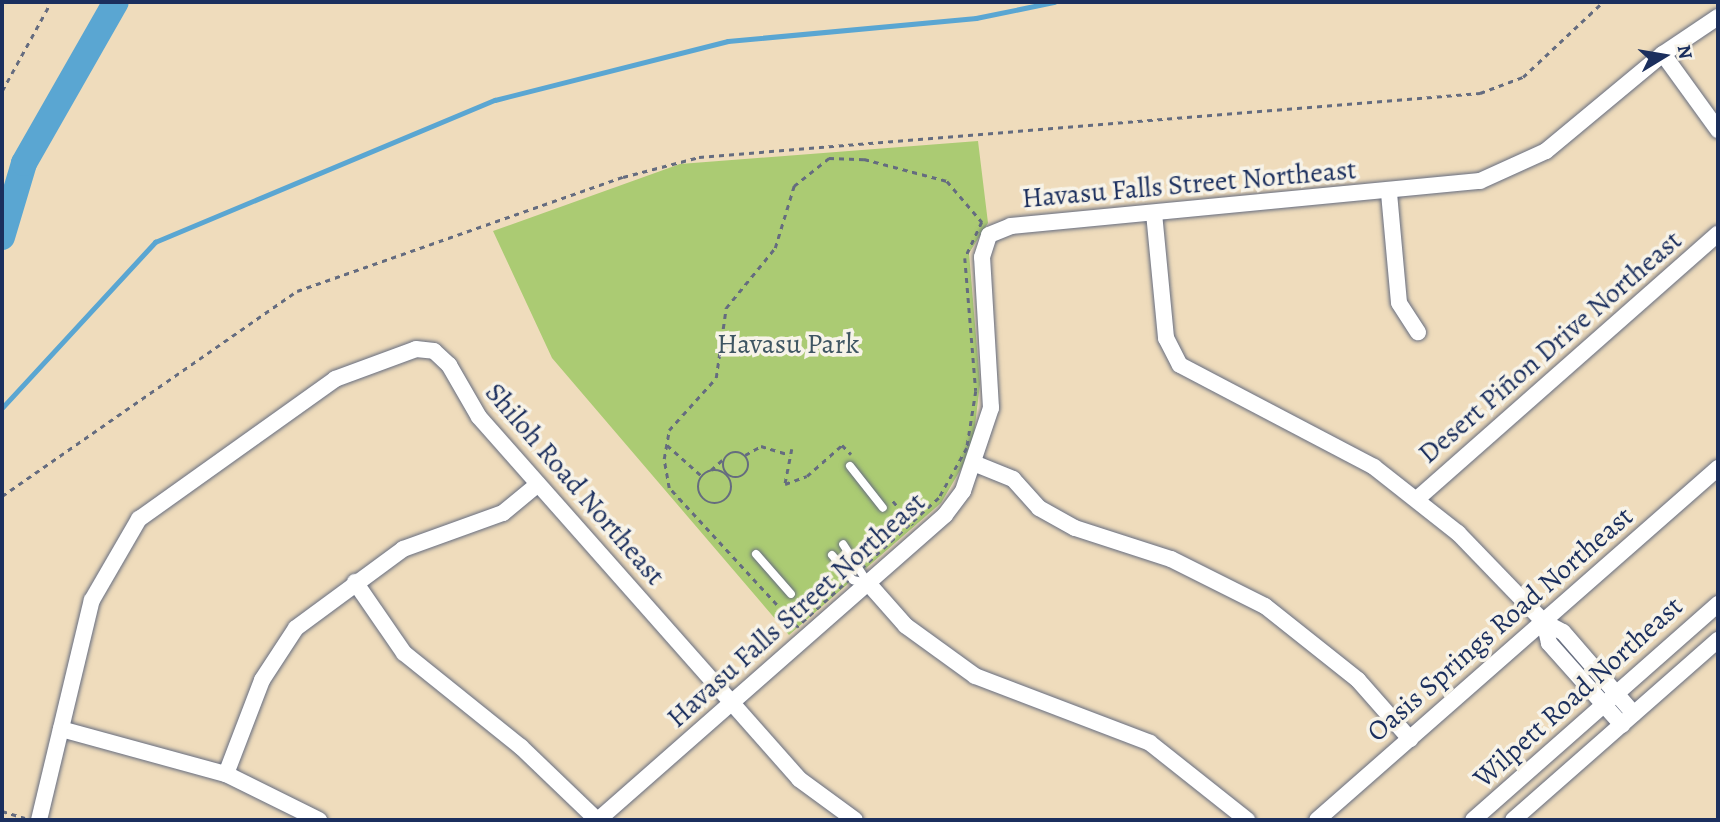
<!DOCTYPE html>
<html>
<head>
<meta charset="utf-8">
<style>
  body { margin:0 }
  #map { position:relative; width:1720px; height:822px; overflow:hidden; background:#efdcbc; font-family:Alegreya,serif }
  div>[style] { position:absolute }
  .green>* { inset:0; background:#abcb73 }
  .stream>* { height:4.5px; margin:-2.25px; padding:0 2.25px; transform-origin:2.25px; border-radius:2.25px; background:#5aa6d2 }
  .river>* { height:26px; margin:-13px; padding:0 13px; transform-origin:13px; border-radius:13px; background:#5aa6d2 }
  .path>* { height:2.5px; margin-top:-1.25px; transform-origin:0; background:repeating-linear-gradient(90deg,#656c7f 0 5px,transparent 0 10px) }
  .path>.ring { margin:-1.25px; padding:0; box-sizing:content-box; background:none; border:2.5px solid #656c7f; border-radius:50% }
  .roads { filter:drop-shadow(0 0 2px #656c7f) drop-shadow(0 0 2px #656c7f) }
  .lane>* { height:8px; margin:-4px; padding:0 4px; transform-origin:4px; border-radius:4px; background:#fff }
  .street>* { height:16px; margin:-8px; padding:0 8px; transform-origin:8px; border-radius:8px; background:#fff }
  span { translate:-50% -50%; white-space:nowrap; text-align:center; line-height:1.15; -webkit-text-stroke:7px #f7f3e8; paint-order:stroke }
  .street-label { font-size:28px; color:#1b2f5e }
  .park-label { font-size:28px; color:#3f5663 }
  .frame { position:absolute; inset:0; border:4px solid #1b2f5e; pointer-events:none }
  .north { position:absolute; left:1629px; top:21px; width:70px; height:70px; -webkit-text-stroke:5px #f7f3e8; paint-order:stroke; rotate:79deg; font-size:19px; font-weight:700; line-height:28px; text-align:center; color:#1b2f5e }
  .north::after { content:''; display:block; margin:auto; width:24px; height:32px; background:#1b2f5e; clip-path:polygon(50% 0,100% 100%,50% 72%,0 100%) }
</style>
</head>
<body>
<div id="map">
  <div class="green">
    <div style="clip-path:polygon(978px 141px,988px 223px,969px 253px,980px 384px,972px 450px,941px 503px,789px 635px,552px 358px,493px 231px,680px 164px)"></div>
  </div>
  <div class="stream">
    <div style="left:2px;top:408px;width:226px;rotate:-47.3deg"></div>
    <div style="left:155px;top:242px;width:368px;rotate:-22.7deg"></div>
    <div style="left:495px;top:100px;width:240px;rotate:-14.2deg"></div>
    <div style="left:728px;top:41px;width:249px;rotate:-5.3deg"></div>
    <div style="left:976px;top:18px;width:80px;rotate:-11.6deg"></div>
  </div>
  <div class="river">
    <div style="left:2px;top:237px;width:77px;rotate:-73.4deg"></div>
    <div style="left:24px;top:163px;width:185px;rotate:-60.3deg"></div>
  </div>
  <div class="path">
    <div style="left:2px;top:91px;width:102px;rotate:-61.2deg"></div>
    <div style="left:829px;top:158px;width:35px;rotate:2deg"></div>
    <div style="left:864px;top:159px;width:86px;rotate:14.8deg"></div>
    <div style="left:947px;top:181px;width:54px;rotate:49.5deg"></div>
    <div style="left:982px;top:222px;width:40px;rotate:115deg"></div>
    <div style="left:965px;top:258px;width:133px;rotate:85.3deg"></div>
    <div style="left:976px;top:391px;width:58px;rotate:99deg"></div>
    <div style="left:967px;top:448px;width:57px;rotate:119.2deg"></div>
    <div style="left:939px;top:498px;width:192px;rotate:137.7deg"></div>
    <div style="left:797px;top:627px;width:189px;rotate:-132.6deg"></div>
    <div style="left:669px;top:488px;width:29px;rotate:-100deg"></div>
    <div style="left:664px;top:459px;width:29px;rotate:-80deg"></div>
    <div style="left:669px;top:430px;width:70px;rotate:-47.9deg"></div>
    <div style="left:716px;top:378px;width:71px;rotate:-81.9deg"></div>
    <div style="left:726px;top:308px;width:77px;rotate:-50.8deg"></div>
    <div style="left:775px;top:248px;width:65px;rotate:-73deg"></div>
    <div style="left:794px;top:186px;width:45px;rotate:-38.7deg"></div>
    <div style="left:667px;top:445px;width:48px;rotate:41.6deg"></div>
    <div style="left:792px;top:449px;width:36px;rotate:101deg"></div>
    <div style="left:785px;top:484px;width:23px;rotate:-20deg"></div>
    <div style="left:807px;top:476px;width:47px;rotate:-41.5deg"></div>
    <div style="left:842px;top:445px;width:13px;rotate:45deg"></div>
    <div class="ring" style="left:723px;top:452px;width:23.5px;height:23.5px"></div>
    <div style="left:745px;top:455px;width:18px;rotate:-29deg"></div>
    <div style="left:761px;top:446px;width:30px;rotate:17deg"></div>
    <div style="left:711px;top:470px;width:15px;rotate:-42deg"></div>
    <div class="ring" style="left:698px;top:470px;width:31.5px;height:31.5px"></div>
    <div style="left:2px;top:496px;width:359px;rotate:-34.8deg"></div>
    <div style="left:297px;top:291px;width:345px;rotate:-19.3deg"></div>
    <div style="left:623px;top:177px;width:79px;rotate:-14.7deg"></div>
    <div style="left:699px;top:157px;width:784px;rotate:-4.68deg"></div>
    <div style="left:1480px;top:93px;width:46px;rotate:-20.4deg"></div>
    <div style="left:1523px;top:77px;width:110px;rotate:-43.2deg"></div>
    <div style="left:893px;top:501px;width:31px;rotate:50deg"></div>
    <div style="left:2px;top:811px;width:24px;rotate:17deg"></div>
  </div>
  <div class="roads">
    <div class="lane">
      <div style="left:850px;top:466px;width:53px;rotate:51.8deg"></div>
      <div style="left:756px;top:554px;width:53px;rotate:48.8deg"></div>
      <div style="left:832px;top:555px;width:33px;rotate:50deg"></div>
      <div style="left:853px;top:580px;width:15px;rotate:11deg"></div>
      <div style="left:868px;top:583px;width:46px;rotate:-122.7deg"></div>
    </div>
    <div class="street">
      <div style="left:1663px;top:54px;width:94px;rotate:54.1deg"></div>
      <div style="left:1389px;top:193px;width:110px;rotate:84.8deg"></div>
      <div style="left:1399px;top:303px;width:35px;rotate:57deg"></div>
      <div style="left:1154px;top:213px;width:126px;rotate:84.5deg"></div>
      <div style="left:1166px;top:338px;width:30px;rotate:63deg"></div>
      <div style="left:1180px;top:365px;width:219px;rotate:27.7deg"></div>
      <div style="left:1374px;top:467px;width:107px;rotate:38.2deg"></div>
      <div style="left:1458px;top:533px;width:124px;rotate:46deg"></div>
      <div style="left:976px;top:464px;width:40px;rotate:22deg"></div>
      <div style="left:1013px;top:479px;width:39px;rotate:48deg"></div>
      <div style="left:1039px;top:508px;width:41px;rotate:29.1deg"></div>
      <div style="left:1075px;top:528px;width:101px;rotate:17.9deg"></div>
      <div style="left:1171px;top:559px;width:105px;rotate:26.6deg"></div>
      <div style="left:1265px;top:606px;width:119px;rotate:38.5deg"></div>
      <div style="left:1358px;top:680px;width:79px;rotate:48.6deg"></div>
      <div style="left:1417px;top:499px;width:401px;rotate:-41.4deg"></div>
      <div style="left:355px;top:582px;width:86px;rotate:55.4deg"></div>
      <div style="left:404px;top:653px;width:150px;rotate:38.8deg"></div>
      <div style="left:521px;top:747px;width:105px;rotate:43.8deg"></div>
      <div style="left:868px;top:583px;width:57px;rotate:48.5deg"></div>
      <div style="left:906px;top:626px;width:85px;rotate:35.9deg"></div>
      <div style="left:975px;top:676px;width:187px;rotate:20.9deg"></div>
      <div style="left:1150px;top:743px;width:124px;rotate:38.4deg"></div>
      <div style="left:1622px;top:725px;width:110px;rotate:-131.7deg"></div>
      <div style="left:1549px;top:643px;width:22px;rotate:-103deg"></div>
      <div style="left:1544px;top:622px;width:21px;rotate:28deg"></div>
      <div style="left:1563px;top:632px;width:108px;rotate:49.1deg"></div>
      <div style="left:61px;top:729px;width:171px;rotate:15.3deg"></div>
      <div style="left:226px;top:774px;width:104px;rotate:26.3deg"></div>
      <div style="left:226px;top:774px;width:101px;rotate:-69deg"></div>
      <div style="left:262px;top:680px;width:62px;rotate:-56.8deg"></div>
      <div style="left:296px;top:628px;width:133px;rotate:-36.4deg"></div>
      <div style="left:403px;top:549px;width:106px;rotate:-19.8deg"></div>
      <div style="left:503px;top:513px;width:45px;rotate:-39.6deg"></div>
      <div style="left:39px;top:820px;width:226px;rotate:-76.5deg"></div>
      <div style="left:92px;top:600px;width:94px;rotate:-59.9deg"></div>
      <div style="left:139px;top:519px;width:241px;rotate:-35.5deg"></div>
      <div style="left:335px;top:379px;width:86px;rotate:-20.3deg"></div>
      <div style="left:416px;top:349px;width:18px;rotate:6deg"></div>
      <div style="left:434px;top:351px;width:21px;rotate:43deg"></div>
      <div style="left:449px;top:365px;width:60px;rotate:60deg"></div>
      <div style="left:479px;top:417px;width:483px;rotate:48.5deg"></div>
      <div style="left:799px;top:779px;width:69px;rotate:36.2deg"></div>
      <div style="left:598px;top:820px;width:462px;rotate:-41.3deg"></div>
      <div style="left:945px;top:515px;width:30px;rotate:-53deg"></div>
      <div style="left:963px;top:491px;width:88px;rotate:-71.4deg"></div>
      <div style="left:991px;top:408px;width:151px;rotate:-93.4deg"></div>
      <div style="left:982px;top:257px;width:23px;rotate:-72deg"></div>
      <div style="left:989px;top:235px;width:24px;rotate:-22deg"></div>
      <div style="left:1011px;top:226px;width:471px;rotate:-5.5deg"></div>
      <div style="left:1480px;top:181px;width:72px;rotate:-24.4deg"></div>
      <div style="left:1546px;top:151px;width:152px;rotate:-39.7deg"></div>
      <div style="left:1663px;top:54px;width:66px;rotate:-33.9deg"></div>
      <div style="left:1317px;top:820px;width:534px;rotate:-41.28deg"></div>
      <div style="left:1473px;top:820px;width:327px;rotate:-41.4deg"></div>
      <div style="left:1513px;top:820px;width:273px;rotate:-41.3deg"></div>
    </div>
  </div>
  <div class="street-label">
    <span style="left:1189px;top:184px;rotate:-5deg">Havasu Falls Street Northeast</span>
    <span style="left:1550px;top:347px;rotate:-41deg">Desert Piñon Drive Northeast</span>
    <span style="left:575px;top:484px;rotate:49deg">Shiloh Road Northeast</span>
    <span style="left:796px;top:610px;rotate:-42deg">Havasu Falls Street Northeast</span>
    <span style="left:1500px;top:624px;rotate:-41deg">Oasis Springs Road Northeast</span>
    <span style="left:1578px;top:692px;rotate:-42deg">Wilpett Road Northeast</span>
  </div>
  <div class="park-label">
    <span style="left:788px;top:344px">Havasu Park</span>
  </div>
  <div class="frame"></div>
  <div class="north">N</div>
</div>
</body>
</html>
